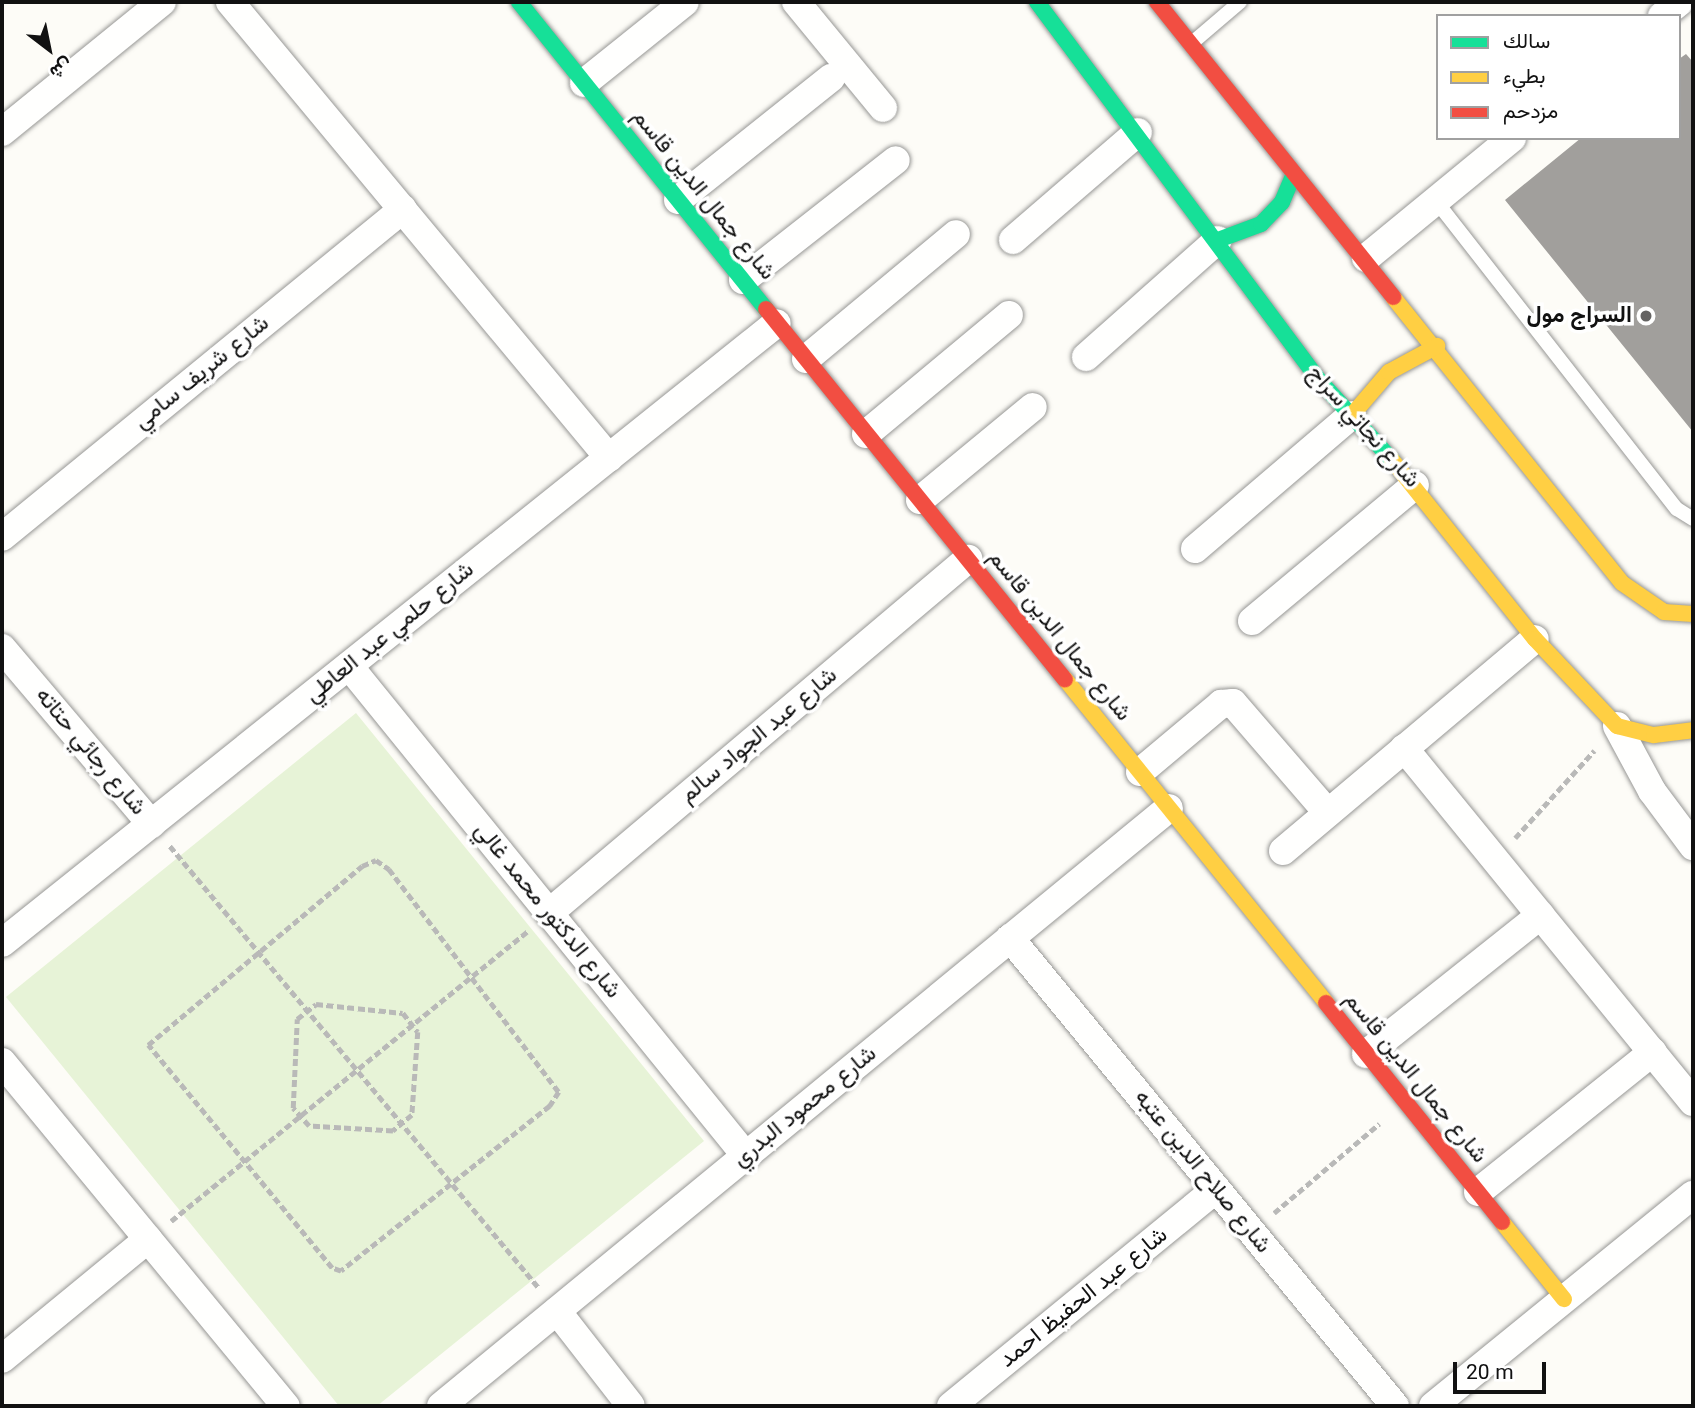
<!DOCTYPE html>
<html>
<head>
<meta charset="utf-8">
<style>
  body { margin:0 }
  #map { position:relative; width:1695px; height:1408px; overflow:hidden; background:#fdfcf7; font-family:Georgia,Vazirmatn,serif }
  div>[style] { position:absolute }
  .green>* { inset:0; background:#e7f3d7 }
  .building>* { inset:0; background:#a19f9c }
  .path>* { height:4.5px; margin-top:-2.25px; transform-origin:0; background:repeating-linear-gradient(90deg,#b9b9b8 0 7px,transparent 0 10.5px) }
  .roads { filter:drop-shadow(0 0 2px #979795) drop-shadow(0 0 2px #979795) }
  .lane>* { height:14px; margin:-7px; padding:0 7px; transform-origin:7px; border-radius:7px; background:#fffffe }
  .street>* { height:28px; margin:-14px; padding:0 14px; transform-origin:14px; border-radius:14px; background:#fffffe }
  .fast>* { height:16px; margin:-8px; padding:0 8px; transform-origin:8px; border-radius:8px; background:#16e098 }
  .slow>* { height:16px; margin:-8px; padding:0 8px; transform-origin:8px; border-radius:8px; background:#ffcf43 }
  .jam>* { height:16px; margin:-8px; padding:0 8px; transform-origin:8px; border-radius:8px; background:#f24e42 }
  .dots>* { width:19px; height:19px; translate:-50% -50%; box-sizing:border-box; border:4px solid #fff; border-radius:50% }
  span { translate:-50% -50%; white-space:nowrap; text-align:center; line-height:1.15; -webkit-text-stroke:7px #fff; paint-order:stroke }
  .street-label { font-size:23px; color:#111 }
  .poi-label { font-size:23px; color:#111; font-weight:700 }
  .right { translate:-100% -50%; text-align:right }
  .frame { position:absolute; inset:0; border:4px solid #111; pointer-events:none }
  .legend { position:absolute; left:1436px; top:14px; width:245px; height:126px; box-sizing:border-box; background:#fff; border:2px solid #a0a0a0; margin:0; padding:9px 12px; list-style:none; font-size:21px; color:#111 }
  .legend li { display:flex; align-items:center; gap:14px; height:35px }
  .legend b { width:35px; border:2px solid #a0a0a0 }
  .north { position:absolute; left:14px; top:14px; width:70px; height:70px; -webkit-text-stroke:5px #fff; paint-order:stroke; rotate:148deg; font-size:19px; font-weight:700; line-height:28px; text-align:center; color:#111 }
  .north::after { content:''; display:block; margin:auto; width:24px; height:32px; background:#111; clip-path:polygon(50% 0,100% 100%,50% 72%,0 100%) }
  .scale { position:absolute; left:1453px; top:1362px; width:93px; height:32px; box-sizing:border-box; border:4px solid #111; border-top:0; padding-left:9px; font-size:21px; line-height:24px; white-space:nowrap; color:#111; -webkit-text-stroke:5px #fff; paint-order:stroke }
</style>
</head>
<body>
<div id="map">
  <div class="green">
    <div style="clip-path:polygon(356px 713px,704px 1141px,377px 1406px,339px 1406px,6px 997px)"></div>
  </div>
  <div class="building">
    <div style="clip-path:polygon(1686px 54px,1693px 62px,1693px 432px,1505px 200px,1581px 138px,1679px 138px,1679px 59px)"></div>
  </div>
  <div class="path">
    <div style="left:1515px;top:838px;width:118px;rotate:-47.8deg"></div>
    <div style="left:170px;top:846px;width:576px;rotate:50.14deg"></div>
    <div style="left:376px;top:860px;width:16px;rotate:35deg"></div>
    <div style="left:389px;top:869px;width:280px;rotate:52.7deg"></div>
    <div style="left:559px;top:1092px;width:17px;rotate:123deg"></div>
    <div style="left:550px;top:1106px;width:266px;rotate:141.7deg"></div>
    <div style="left:341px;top:1271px;width:9px;rotate:-162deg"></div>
    <div style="left:332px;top:1268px;width:289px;rotate:-129.5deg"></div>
    <div style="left:148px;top:1045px;width:279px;rotate:-39.9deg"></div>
    <div style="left:362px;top:866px;width:15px;rotate:-23deg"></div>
    <div style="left:316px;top:1004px;width:87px;rotate:5.9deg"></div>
    <div style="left:403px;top:1013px;width:24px;rotate:52deg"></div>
    <div style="left:418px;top:1032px;width:83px;rotate:94.1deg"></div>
    <div style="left:412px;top:1115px;width:25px;rotate:140deg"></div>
    <div style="left:393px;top:1131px;width:84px;rotate:-176.6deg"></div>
    <div style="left:309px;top:1126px;width:24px;rotate:-132deg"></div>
    <div style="left:293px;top:1108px;width:89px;rotate:-87.4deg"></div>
    <div style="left:297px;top:1019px;width:24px;rotate:-38deg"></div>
    <div style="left:1274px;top:1213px;width:138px;rotate:-40.3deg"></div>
    <div style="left:171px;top:1221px;width:460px;rotate:-39.1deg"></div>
  </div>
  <div class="roads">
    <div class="lane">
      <div style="left:1192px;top:43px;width:63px;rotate:-40.5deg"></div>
      <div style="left:1436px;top:201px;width:391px;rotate:52deg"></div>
      <div style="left:1677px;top:509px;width:19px;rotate:32deg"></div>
    </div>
    <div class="street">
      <div style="left:230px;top:2px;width:593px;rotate:50.27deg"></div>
      <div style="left:796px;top:2px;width:137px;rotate:50.6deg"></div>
      <div style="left:1662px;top:16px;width:22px;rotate:-39deg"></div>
      <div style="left:584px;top:83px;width:129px;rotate:-38.7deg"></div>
      <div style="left:2px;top:132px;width:206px;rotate:-39.1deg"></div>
      <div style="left:678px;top:200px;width:196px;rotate:-38.6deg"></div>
      <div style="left:1013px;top:240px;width:165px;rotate:-40.8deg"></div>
      <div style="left:1366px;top:258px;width:189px;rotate:-39.4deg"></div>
      <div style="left:743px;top:280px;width:194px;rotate:-38.1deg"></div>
      <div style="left:1086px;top:357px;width:176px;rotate:-41.6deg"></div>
      <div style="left:806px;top:359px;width:195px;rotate:-39.8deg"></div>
      <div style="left:866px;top:434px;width:186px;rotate:-39.8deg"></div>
      <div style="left:920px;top:500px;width:146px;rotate:-39.5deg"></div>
      <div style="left:2px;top:537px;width:518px;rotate:-39.28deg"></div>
      <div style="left:1195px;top:549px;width:206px;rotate:-40.5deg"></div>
      <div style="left:1252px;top:621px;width:212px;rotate:-39.8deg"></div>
      <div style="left:2px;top:648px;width:231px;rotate:49.7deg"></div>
      <div style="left:349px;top:666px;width:631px;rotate:50.99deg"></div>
      <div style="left:1617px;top:726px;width:74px;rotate:61.7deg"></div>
      <div style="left:1652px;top:791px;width:69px;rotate:53.3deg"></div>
      <div style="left:1404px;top:748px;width:457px;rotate:50.8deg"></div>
      <div style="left:1140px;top:772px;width:106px;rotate:-40deg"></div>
      <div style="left:1221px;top:704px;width:12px;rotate:-5deg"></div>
      <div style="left:1233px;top:703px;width:145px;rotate:49.2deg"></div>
      <div style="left:1283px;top:851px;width:329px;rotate:-40.1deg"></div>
      <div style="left:549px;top:913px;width:549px;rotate:-40.19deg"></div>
      <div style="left:1010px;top:938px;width:606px;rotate:50.56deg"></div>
      <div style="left:2px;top:943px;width:992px;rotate:-38.66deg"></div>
      <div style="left:1366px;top:1054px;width:223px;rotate:-38.5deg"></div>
      <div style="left:2px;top:1062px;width:446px;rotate:50.5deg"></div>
      <div style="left:1478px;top:1192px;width:224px;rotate:-38.7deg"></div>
      <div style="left:557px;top:1311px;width:120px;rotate:52.1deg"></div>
      <div style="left:2px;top:1359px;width:189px;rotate:-39.4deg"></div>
      <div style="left:441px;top:1406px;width:942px;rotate:-39.4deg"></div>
      <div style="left:951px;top:1406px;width:343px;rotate:-39.3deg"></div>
      <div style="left:1433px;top:1406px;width:335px;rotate:-39.1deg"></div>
    </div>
    <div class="fast">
      <div style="left:519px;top:2px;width:394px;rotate:51.2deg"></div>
      <div style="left:1037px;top:2px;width:470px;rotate:53.3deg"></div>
      <div style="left:1318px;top:379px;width:110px;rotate:47.6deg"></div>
      <div style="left:1218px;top:240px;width:46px;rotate:-20.4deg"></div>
      <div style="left:1261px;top:224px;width:30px;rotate:-46deg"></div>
      <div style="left:1282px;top:202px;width:30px;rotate:-67deg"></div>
    </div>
    <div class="slow">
      <div style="left:1393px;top:297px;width:366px;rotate:51.3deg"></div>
      <div style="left:1622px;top:583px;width:51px;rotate:34.6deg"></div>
      <div style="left:1664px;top:612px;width:29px;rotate:4deg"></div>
      <div style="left:1352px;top:415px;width:57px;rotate:-49.3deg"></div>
      <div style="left:1389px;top:372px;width:55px;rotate:-28.4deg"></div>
      <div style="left:1392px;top:460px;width:229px;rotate:51.4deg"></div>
      <div style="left:1535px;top:639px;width:120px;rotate:46.7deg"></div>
      <div style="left:1617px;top:726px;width:38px;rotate:14deg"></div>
      <div style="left:1654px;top:735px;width:39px;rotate:-7deg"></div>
      <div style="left:1065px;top:679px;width:416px;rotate:51.1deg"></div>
      <div style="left:1502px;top:1222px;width:99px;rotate:51.2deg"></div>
    </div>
    <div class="jam">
      <div style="left:1157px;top:2px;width:378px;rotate:51.3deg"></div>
      <div style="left:766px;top:309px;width:476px;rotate:51.1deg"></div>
      <div style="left:1326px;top:1003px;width:281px;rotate:51.2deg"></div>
    </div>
  </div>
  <div class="dots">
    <div style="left:1646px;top:316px;background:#646362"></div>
  </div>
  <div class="street-label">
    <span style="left:703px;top:195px;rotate:51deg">شارع جمال الدين قاسم</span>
    <span style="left:202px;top:373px;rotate:-39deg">شارع شريف سامي</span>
    <span style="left:1363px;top:427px;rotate:48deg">شارع نجاتي سراج</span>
    <span style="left:390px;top:633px;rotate:-39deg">شارع حلمي عبد العاطي</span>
    <span style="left:1059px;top:636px;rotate:51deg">شارع جمال الدين قاسم</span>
    <span style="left:759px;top:736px;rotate:-40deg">شارع عبد الجواد سالم</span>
    <span style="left:90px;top:752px;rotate:50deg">شارع رجائي حتاته</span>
    <span style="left:547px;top:911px;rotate:51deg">شارع الدكتور محمد غالي</span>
    <span style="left:1415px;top:1078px;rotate:51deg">شارع جمال الدين قاسم</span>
    <span style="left:805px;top:1107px;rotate:-39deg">شارع محمود البدري</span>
    <span style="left:1202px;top:1172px;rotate:51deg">شارع صلاح الدين عتبه</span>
    <span style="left:1084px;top:1298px;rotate:-39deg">شارع عبد الحفيظ احمد</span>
  </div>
  <div class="poi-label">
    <span class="right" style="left:1632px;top:316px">السراج مول</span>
  </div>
  <div class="frame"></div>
  <ul class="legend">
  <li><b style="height:9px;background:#16e098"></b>سالك</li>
  <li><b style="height:9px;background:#ffcf43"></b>بطيء</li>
  <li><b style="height:9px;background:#f24e42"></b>مزدحم</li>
  </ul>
  <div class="north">ش</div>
  <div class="scale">20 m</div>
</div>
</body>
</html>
